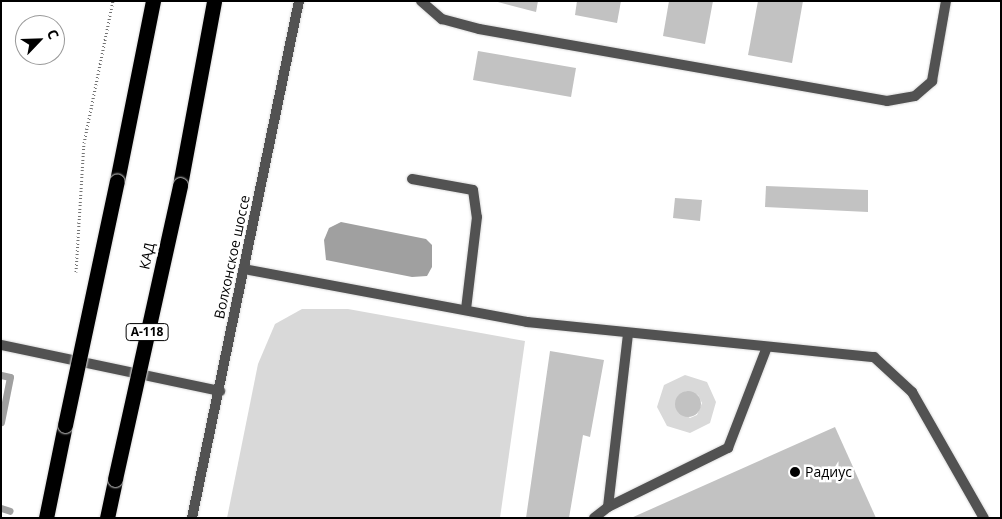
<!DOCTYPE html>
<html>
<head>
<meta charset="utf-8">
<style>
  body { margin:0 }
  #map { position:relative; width:1002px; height:519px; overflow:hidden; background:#fff; font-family:"Open Sans",sans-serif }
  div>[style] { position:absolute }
  .green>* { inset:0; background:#d9d9d9 }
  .water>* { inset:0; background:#a0a0a0 }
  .stream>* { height:7px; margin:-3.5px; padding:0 3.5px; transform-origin:3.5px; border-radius:3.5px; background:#a0a0a0 }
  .building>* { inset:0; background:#c2c2c2 }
  .round { border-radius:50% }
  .path>* { height:3px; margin-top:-1.5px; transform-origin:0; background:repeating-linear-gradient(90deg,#747474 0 1px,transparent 0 3.5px) }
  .roads { filter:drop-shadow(0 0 1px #dbdbdb) drop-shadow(0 0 1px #dbdbdb) }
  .lane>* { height:10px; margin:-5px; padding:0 5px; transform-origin:5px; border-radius:5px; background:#525252 }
  .street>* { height:10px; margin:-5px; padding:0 5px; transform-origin:5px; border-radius:5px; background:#525252 }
  .highway>* { height:15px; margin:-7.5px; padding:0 7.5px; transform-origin:7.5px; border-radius:7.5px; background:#000 }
  .bridges { filter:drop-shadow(0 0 1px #dbdbdb) drop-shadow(0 0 1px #dbdbdb) }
  .highway-bridge>* { height:15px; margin:-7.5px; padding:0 7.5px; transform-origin:7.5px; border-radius:7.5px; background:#000 }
  .dots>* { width:14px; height:14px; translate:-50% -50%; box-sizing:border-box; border:2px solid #fff; border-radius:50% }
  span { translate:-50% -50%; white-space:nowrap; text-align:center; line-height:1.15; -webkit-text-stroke:5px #fff; paint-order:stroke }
  .shield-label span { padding:1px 4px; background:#fff; border:1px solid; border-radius:4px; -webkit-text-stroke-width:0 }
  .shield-label { font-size:12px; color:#000; font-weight:700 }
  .street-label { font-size:14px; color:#000 }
  .poi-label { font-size:14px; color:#000 }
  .left { translate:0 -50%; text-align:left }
  .frame { position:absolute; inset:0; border:2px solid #000; pointer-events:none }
  .north { position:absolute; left:15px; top:15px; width:50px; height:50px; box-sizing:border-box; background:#fff; border:1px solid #999; border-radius:50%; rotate:66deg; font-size:14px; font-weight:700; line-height:20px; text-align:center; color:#000 }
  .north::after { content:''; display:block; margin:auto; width:18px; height:22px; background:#000; clip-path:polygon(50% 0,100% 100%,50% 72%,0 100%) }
</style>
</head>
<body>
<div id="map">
  <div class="green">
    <div style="clip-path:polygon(302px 309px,348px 309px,525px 341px,500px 518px,227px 518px,258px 364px,275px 324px)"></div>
    <div style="clip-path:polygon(evenodd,685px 375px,707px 382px,716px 402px,710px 423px,690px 433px,667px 426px,657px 407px,664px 385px,685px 375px,686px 391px,698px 395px,702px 403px,697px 415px,690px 418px,676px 408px,678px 396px,686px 391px)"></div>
  </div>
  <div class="water">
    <div style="clip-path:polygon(341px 222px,426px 239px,432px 245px,432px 267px,427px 276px,412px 277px,326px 260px,324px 240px,329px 228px)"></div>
  </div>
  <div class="stream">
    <div style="left:1px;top:375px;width:9px;rotate:13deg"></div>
    <div style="left:10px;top:377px;width:46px;rotate:101.3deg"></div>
    <div style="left:1px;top:508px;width:9px;rotate:18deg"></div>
  </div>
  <div class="building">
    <div style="clip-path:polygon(494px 1px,538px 1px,536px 12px)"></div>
    <div style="clip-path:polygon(577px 1px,621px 1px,617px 23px,575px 15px)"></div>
    <div style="clip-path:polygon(669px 1px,713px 1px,705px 44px,663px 36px)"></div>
    <div style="clip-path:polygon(758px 1px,803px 1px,792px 63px,748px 55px)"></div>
    <div style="clip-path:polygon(478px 51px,576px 68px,571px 97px,473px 80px)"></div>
    <div style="clip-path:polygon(766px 186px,868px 190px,868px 212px,765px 207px)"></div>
    <div style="clip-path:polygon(675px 198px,702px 200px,700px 221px,673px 218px)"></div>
    <div style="clip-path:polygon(550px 351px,604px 360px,590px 437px,583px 435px,569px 518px,526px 518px)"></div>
    <div class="round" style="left:675px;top:391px;width:26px;height:26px"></div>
    <div style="clip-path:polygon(835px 427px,876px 518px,631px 518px)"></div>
  </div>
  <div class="path">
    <div style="left:76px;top:272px;width:129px;rotate:-86.5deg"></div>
    <div style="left:84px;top:143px;width:145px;rotate:-78.5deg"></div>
  </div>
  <div class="roads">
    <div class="lane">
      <div style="left:421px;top:1px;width:28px;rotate:41deg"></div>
      <div style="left:442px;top:19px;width:38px;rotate:15deg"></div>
      <div style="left:479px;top:29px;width:414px;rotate:10deg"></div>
      <div style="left:887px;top:101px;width:28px;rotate:-10deg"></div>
      <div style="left:915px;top:96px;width:23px;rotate:-41deg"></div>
      <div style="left:932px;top:81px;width:81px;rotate:-80.1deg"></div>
      <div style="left:412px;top:179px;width:62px;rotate:10.2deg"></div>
      <div style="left:473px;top:190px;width:27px;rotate:82deg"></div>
      <div style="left:477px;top:217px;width:93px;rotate:96.8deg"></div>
      <div style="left:244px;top:269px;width:288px;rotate:10.6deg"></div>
      <div style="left:527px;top:322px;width:349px;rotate:5.8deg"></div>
      <div style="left:874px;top:357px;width:52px;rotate:42.6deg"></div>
      <div style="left:912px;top:392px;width:145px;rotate:60.3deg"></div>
      <div style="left:628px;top:334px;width:174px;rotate:96.6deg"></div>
      <div style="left:608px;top:507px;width:134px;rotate:-26.2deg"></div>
      <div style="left:728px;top:448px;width:108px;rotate:-68.9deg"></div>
      <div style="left:594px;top:518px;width:18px;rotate:-38deg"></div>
    </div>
    <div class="street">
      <div style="left:1px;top:345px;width:224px;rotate:11.9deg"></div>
      <div style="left:192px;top:518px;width:528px;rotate:-78.31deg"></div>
    </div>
    <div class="highway">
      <div style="left:117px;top:181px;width:184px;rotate:-78.7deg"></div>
      <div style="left:180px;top:185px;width:187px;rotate:-79.5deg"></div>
      <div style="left:46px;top:518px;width:95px;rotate:-78.5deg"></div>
      <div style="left:107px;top:518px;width:40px;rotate:-78deg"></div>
    </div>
  </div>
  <div class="bridges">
    <div class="highway-bridge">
      <div style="left:65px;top:425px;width:249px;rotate:-78deg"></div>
      <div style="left:115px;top:479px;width:301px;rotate:-77.5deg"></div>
    </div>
  </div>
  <div class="dots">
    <div style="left:795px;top:472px;background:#000"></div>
  </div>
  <div class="shield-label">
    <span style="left:147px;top:332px">А-118</span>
  </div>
  <div class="street-label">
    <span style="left:147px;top:256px;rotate:-78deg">КАД</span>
    <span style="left:232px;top:257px;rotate:-78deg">Волхонское шоссе</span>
  </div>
  <div class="poi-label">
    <span class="left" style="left:805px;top:472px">Радиус</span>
  </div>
  <div class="frame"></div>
  <div class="north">С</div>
</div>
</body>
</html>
